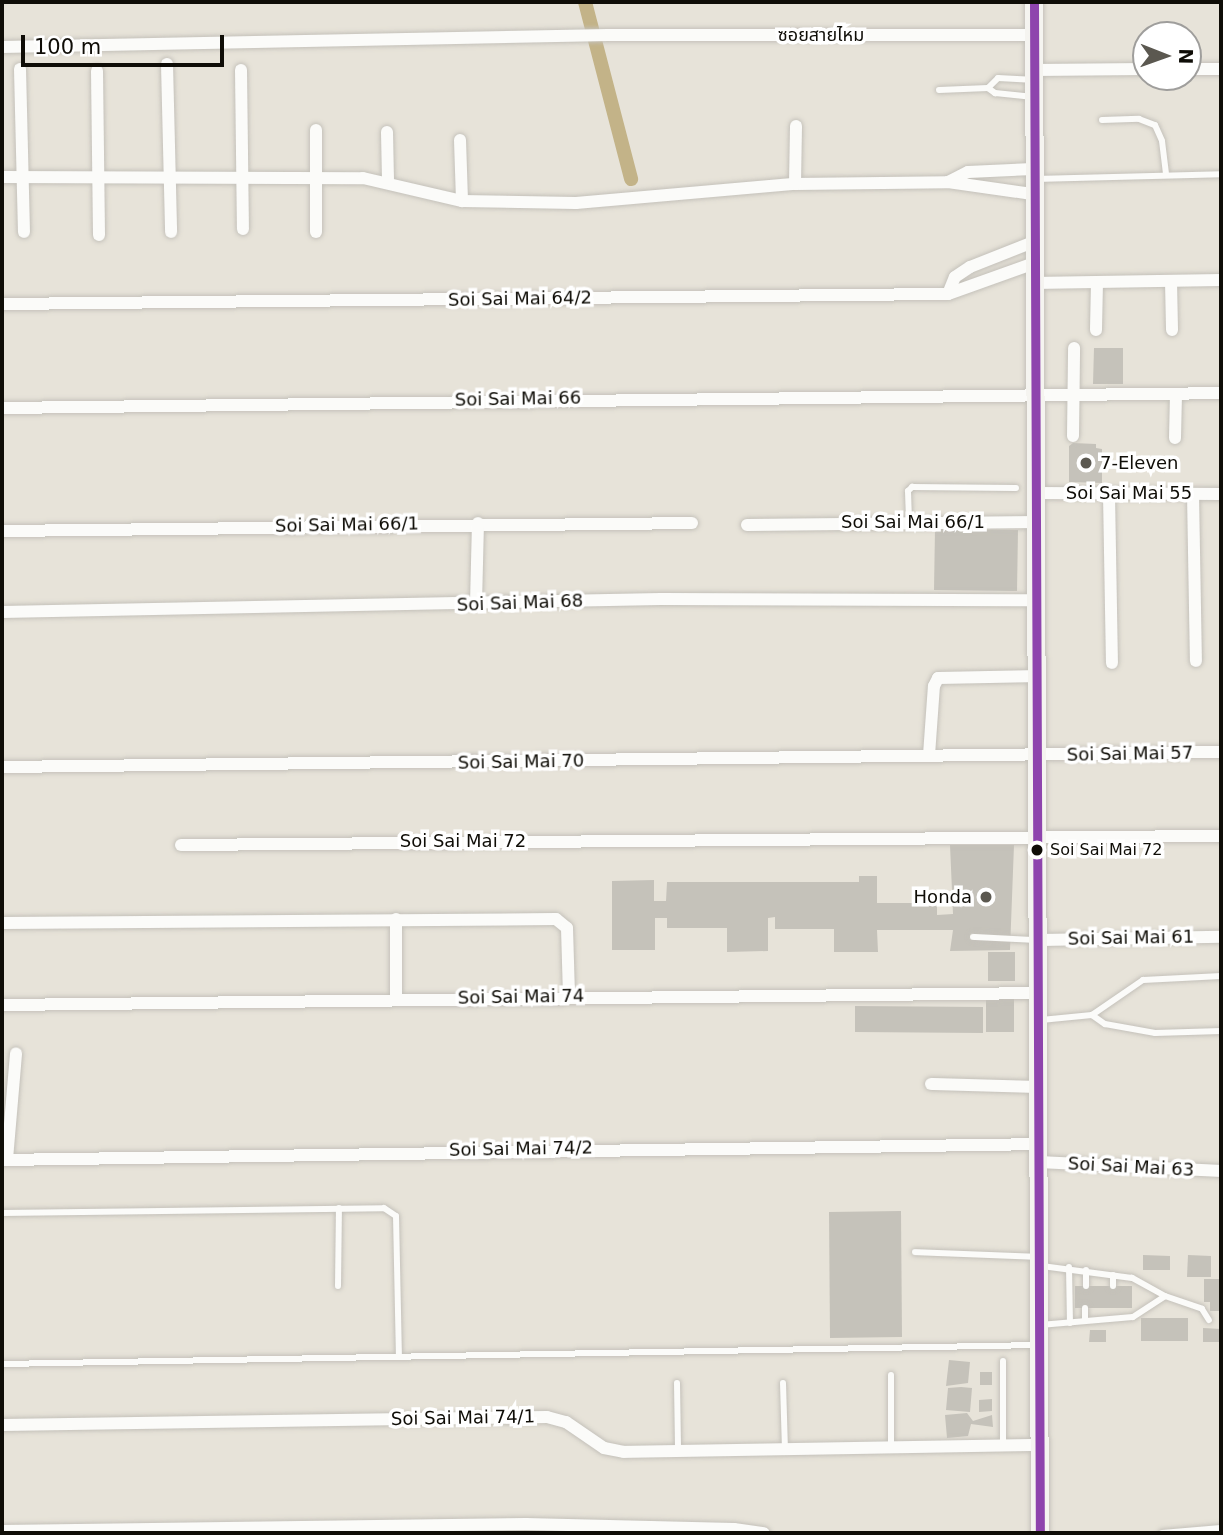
<!DOCTYPE html>
<html>
<head>
<meta charset="utf-8">
<style>
  body { margin:0 }
  #map { position:relative; width:1223px; height:1535px; overflow:hidden; background:#e7e3d9; font-family:"DejaVu Sans","Noto Sans Thai",sans-serif }
  div>[style] { position:absolute }
  .canal>* { height:14px; margin:-7px; padding:0 7px; transform-origin:7px; border-radius:7px; background:#c3b388 }
  .building>* { inset:0; background:#c5c2ba }
  .roads { filter:drop-shadow(0 0 2px #c4c1ba) drop-shadow(0 0 2px #c4c1ba) }
  .service>* { height:6px; margin:-3px; padding:0 3px; transform-origin:3px; border-radius:3px; background:#fbfbf9 }
  .minor>* { height:12px; margin:-6px; padding:0 6px; transform-origin:6px; border-radius:6px; background:#fbfbf9 }
  .secondary>* { height:18px; margin:-9px; padding:0 9px; transform-origin:9px; border-radius:9px; background:#f5f4f0 }
  .bus-1>* { height:9px; margin:-4.5px; padding:0 4.5px; transform-origin:4.5px; border-radius:4.5px; background:#8e44ad }
  .dots>* { width:19px; height:19px; translate:-50% -50%; box-sizing:border-box; border:4px solid #fff; border-radius:50% }
  span { translate:-50% -50%; white-space:nowrap; text-align:center; line-height:1.15; -webkit-text-stroke:7px #fff; paint-order:stroke }
  .bus-label { font-size:16px; color:#0f0d07 }
  .left { translate:0 -50%; text-align:left }
  .street-label { font-size:18px; color:#0f0d07 }
  .poi-label { font-size:18px; color:#0f0d07 }
  .right { translate:-100% -50%; text-align:right }
  .frame { position:absolute; inset:0; border:4px solid #0f0d07; pointer-events:none }
  .north { position:absolute; left:1132px; top:21px; width:70px; height:70px; box-sizing:border-box; background:#fff; border:2px solid #9f9e9c; border-radius:50%; rotate:91deg; font-size:19px; font-weight:700; line-height:28px; text-align:center; color:#0f0d07 }
  .north::after { content:''; display:block; margin:auto; width:24px; height:32px; background:#5b5850; clip-path:polygon(50% 0,100% 100%,50% 72%,0 100%) }
  .scale { position:absolute; left:21px; top:35px; width:203px; height:32px; box-sizing:border-box; border:4px solid #0f0d07; border-top:0; padding-left:9px; font-size:21px; line-height:24px; white-space:nowrap; color:#0f0d07; -webkit-text-stroke:5px #fff; paint-order:stroke }
</style>
</head>
<body>
<div id="map">
  <div class="canal">
    <div style="left:585px;top:2px;width:183px;rotate:75.4deg"></div>
  </div>
  <div class="building">
    <div style="clip-path:polygon(1094px 348px,1123px 348px,1123px 384px,1093px 384px)"></div>
    <div style="clip-path:polygon(1073px 443px,1096px 444px,1096px 448px,1102px 449px,1102px 483px,1069px 482px,1069px 446px)"></div>
    <div style="clip-path:polygon(935px 529px,1018px 530px,1017px 591px,934px 590px)"></div>
    <div style="clip-path:polygon(950px 845px,1014px 845px,1010px 950px,950px 951px,953px 930px,877px 930px,878px 952px,834px 952px,834px 929px,775px 929px,775px 917px,768px 918px,768px 951px,727px 952px,727px 928px,667px 928px,667px 918px,655px 918px,655px 950px,612px 950px,612px 881px,654px 880px,654px 901px,666px 901px,667px 882px,859px 882px,859px 876px,877px 876px,877px 903px,937px 903px,937px 915px,953px 914px)"></div>
    <div style="clip-path:polygon(988px 952px,1015px 952px,1015px 981px,988px 981px)"></div>
    <div style="clip-path:polygon(986px 996px,1014px 996px,1014px 1032px,986px 1032px)"></div>
    <div style="clip-path:polygon(855px 1006px,983px 1007px,983px 1033px,855px 1032px)"></div>
    <div style="clip-path:polygon(901px 1211px,902px 1337px,830px 1338px,829px 1212px)"></div>
    <div style="clip-path:polygon(1143px 1255px,1170px 1256px,1170px 1270px,1143px 1270px)"></div>
    <div style="clip-path:polygon(1188px 1255px,1211px 1256px,1211px 1277px,1187px 1277px)"></div>
    <div style="clip-path:polygon(1204px 1279px,1221px 1279px,1221px 1311px,1210px 1311px,1210px 1302px,1204px 1302px)"></div>
    <div style="clip-path:polygon(1075px 1286px,1132px 1286px,1132px 1308px,1075px 1308px)"></div>
    <div style="clip-path:polygon(1141px 1318px,1188px 1318px,1188px 1341px,1141px 1341px)"></div>
    <div style="clip-path:polygon(1203px 1328px,1221px 1329px,1221px 1342px,1203px 1342px)"></div>
    <div style="clip-path:polygon(1090px 1330px,1106px 1330px,1106px 1342px,1089px 1342px)"></div>
    <div style="clip-path:polygon(949px 1360px,970px 1362px,968px 1383px,946px 1386px)"></div>
    <div style="clip-path:polygon(980px 1372px,992px 1372px,992px 1385px,980px 1385px)"></div>
    <div style="clip-path:polygon(961px 1387px,972px 1388px,970px 1412px,946px 1410px,948px 1388px)"></div>
    <div style="clip-path:polygon(992px 1399px,992px 1411px,979px 1412px,979px 1400px)"></div>
    <div style="clip-path:polygon(967px 1413px,973px 1421px,992px 1415px,993px 1427px,971px 1424px,968px 1436px,947px 1438px,945px 1415px)"></div>
  </div>
  <div class="roads">
    <div class="service">
      <div style="left:988px;top:88px;width:14px;rotate:-45deg"></div>
      <div style="left:998px;top:78px;width:33px;rotate:3deg"></div>
      <div style="left:939px;top:90px;width:49px;rotate:-2.3deg"></div>
      <div style="left:988px;top:88px;width:9px;rotate:36deg"></div>
      <div style="left:995px;top:93px;width:39px;rotate:6deg"></div>
      <div style="left:1102px;top:120px;width:37px;rotate:-2deg"></div>
      <div style="left:1139px;top:119px;width:17px;rotate:21deg"></div>
      <div style="left:1155px;top:125px;width:17px;rotate:66deg"></div>
      <div style="left:1162px;top:141px;width:32px;rotate:83deg"></div>
      <div style="left:1035px;top:179px;width:186px;rotate:-1.5deg"></div>
      <div style="left:909px;top:520px;width:29px;rotate:-92deg"></div>
      <div style="left:908px;top:491px;width:6px;rotate:-45deg"></div>
      <div style="left:912px;top:487px;width:104px;rotate:0.6deg"></div>
      <div style="left:973px;top:937px;width:61px;rotate:2.8deg"></div>
      <div style="left:1092px;top:1015px;width:62px;rotate:-34.5deg"></div>
      <div style="left:1143px;top:980px;width:78px;rotate:-2.9deg"></div>
      <div style="left:1041px;top:1020px;width:51px;rotate:-5.6deg"></div>
      <div style="left:1092px;top:1015px;width:16px;rotate:35deg"></div>
      <div style="left:1105px;top:1024px;width:51px;rotate:10.2deg"></div>
      <div style="left:1155px;top:1033px;width:66px;rotate:-1.7deg"></div>
      <div style="left:2px;top:1213px;width:382px;rotate:-0.7deg"></div>
      <div style="left:384px;top:1208px;width:14px;rotate:34deg"></div>
      <div style="left:396px;top:1216px;width:139px;rotate:88.8deg"></div>
      <div style="left:915px;top:1252px;width:123px;rotate:2.3deg"></div>
      <div style="left:1069px;top:1267px;width:56px;rotate:89deg"></div>
      <div style="left:1086px;top:1270px;width:16px;rotate:90deg"></div>
      <div style="left:338px;top:1286px;width:78px;rotate:-89.3deg"></div>
      <div style="left:1113px;top:1286px;width:11px;rotate:-90deg"></div>
      <div style="left:1165px;top:1296px;width:39px;rotate:19deg"></div>
      <div style="left:1202px;top:1309px;width:13px;rotate:58deg"></div>
      <div style="left:1085px;top:1321px;width:13px;rotate:-90deg"></div>
      <div style="left:1040px;top:1325px;width:93px;rotate:-4.9deg"></div>
      <div style="left:1133px;top:1317px;width:38px;rotate:-33deg"></div>
      <div style="left:1165px;top:1296px;width:38px;rotate:-151deg"></div>
      <div style="left:1132px;top:1278px;width:91px;rotate:-172.4deg"></div>
      <div style="left:1003px;top:1361px;width:83px;rotate:90deg"></div>
      <div style="left:2px;top:1364px;width:1036px;rotate:-1.05deg"></div>
      <div style="left:891px;top:1375px;width:73px;rotate:90deg"></div>
      <div style="left:677px;top:1383px;width:67px;rotate:89.1deg"></div>
      <div style="left:783px;top:1383px;width:68px;rotate:88.3deg"></div>
      <div style="left:1162px;top:1533px;width:59px;rotate:-4.8deg"></div>
    </div>
    <div class="minor">
      <div style="left:2px;top:47px;width:606px;rotate:-1.13deg"></div>
      <div style="left:608px;top:35px;width:427px"></div>
      <div style="left:167px;top:64px;width:168px;rotate:88.6deg"></div>
      <div style="left:20px;top:69px;width:163px;rotate:88.6deg"></div>
      <div style="left:1188px;top:69px;width:33px"></div>
      <div style="left:241px;top:70px;width:159px;rotate:89.3deg"></div>
      <div style="left:1034px;top:70px;width:112px;rotate:-0.5deg"></div>
      <div style="left:97px;top:71px;width:164px;rotate:89.3deg"></div>
      <div style="left:316px;top:130px;width:102px;rotate:90deg"></div>
      <div style="left:387px;top:132px;width:49px;rotate:88.8deg"></div>
      <div style="left:460px;top:140px;width:61px;rotate:88.1deg"></div>
      <div style="left:2px;top:177px;width:361px;rotate:0.2deg"></div>
      <div style="left:363px;top:178px;width:102px;rotate:13.1deg"></div>
      <div style="left:462px;top:201px;width:114px;rotate:1deg"></div>
      <div style="left:576px;top:203px;width:220px;rotate:-5deg"></div>
      <div style="left:795px;top:184px;width:153px;rotate:-0.7deg"></div>
      <div style="left:948px;top:182px;width:85px;rotate:8.1deg"></div>
      <div style="left:948px;top:182px;width:22px;rotate:-27deg"></div>
      <div style="left:968px;top:172px;width:65px;rotate:-2.6deg"></div>
      <div style="left:795px;top:184px;width:58px;rotate:-89deg"></div>
      <div style="left:1171px;top:281px;width:49px;rotate:88.8deg"></div>
      <div style="left:1033px;top:283px;width:188px;rotate:-0.9deg"></div>
      <div style="left:948px;top:294px;width:18px;rotate:-68deg"></div>
      <div style="left:955px;top:277px;width:18px;rotate:-34deg"></div>
      <div style="left:970px;top:267px;width:68px;rotate:-21.6deg"></div>
      <div style="left:2px;top:304px;width:946px;rotate:-0.61deg"></div>
      <div style="left:948px;top:294px;width:89px;rotate:-19.7deg"></div>
      <div style="left:1096px;top:330px;width:48px;rotate:-88.8deg"></div>
      <div style="left:2px;top:408px;width:1219px;rotate:-0.7deg"></div>
      <div style="left:1073px;top:436px;width:88px;rotate:-89.3deg"></div>
      <div style="left:1175px;top:438px;width:43px;rotate:-88.7deg"></div>
      <div style="left:1036px;top:493px;width:185px;rotate:0.3deg"></div>
      <div style="left:1109px;top:494px;width:169px;rotate:89deg"></div>
      <div style="left:1193px;top:494px;width:167px;rotate:89deg"></div>
      <div style="left:747px;top:525px;width:290px;rotate:-0.6deg"></div>
      <div style="left:2px;top:531px;width:690px;rotate:-0.66deg"></div>
      <div style="left:476px;top:604px;width:81px;rotate:-88.6deg"></div>
      <div style="left:2px;top:612px;width:659px;rotate:-1.13deg"></div>
      <div style="left:661px;top:599px;width:378px;rotate:0.2deg"></div>
      <div style="left:929px;top:755px;width:69px;rotate:-85.9deg"></div>
      <div style="left:934px;top:686px;width:9px;rotate:-63deg"></div>
      <div style="left:938px;top:678px;width:102px;rotate:-1.1deg"></div>
      <div style="left:2px;top:767px;width:1219px;rotate:-0.7deg"></div>
      <div style="left:181px;top:845px;width:1040px;rotate:-0.5deg"></div>
      <div style="left:396px;top:919px;width:79px;rotate:90deg"></div>
      <div style="left:2px;top:923px;width:554px;rotate:-0.41deg"></div>
      <div style="left:556px;top:919px;width:14px;rotate:39deg"></div>
      <div style="left:567px;top:928px;width:68px;rotate:88.3deg"></div>
      <div style="left:1041px;top:940px;width:180px;rotate:-1deg"></div>
      <div style="left:2px;top:1005px;width:1039px;rotate:-0.66deg"></div>
      <div style="left:931px;top:1084px;width:109px;rotate:1.6deg"></div>
      <div style="left:7px;top:1159px;width:106px;rotate:-85.1deg"></div>
      <div style="left:2px;top:1160px;width:1038px;rotate:-0.88deg"></div>
      <div style="left:1040px;top:1162px;width:181px;rotate:2.8deg"></div>
      <div style="left:2px;top:1425px;width:545px;rotate:-0.84deg"></div>
      <div style="left:547px;top:1417px;width:20px;rotate:15deg"></div>
      <div style="left:566px;top:1422px;width:46px;rotate:34.4deg"></div>
      <div style="left:604px;top:1448px;width:20px;rotate:11deg"></div>
      <div style="left:624px;top:1452px;width:416px;rotate:-1deg"></div>
      <div style="left:2px;top:1531px;width:524px;rotate:-0.77deg"></div>
      <div style="left:526px;top:1524px;width:208px;rotate:1.4deg"></div>
      <div style="left:734px;top:1529px;width:30px;rotate:8deg"></div>
    </div>
    <div class="secondary">
      <div style="left:1034px;top:2px;width:1531px;rotate:89.78deg"></div>
    </div>
  </div>
  <div class="bus-1">
    <div style="left:1034px;top:2px;width:1531px;rotate:89.78deg"></div>
  </div>
  <div class="dots">
    <div style="left:1086px;top:463px;background:#5b5850"></div>
    <div style="left:1037px;top:850px;background:#0f0d07"></div>
    <div style="left:986px;top:897px;background:#5b5850"></div>
  </div>
  <div class="bus-label">
    <span class="left" style="left:1050px;top:850px">Soi Sai Mai 72</span>
  </div>
  <div class="street-label">
    <span style="left:821px;top:35px">ซอยสายไหม</span>
    <span style="left:520px;top:299px;rotate:-1deg">Soi Sai Mai 64/2</span>
    <span style="left:518px;top:399px;rotate:-1deg">Soi Sai Mai 66</span>
    <span style="left:1129px;top:493px">Soi Sai Mai 55</span>
    <span style="left:913px;top:522px">Soi Sai Mai 66/1</span>
    <span style="left:347px;top:525px;rotate:-1deg">Soi Sai Mai 66/1</span>
    <span style="left:520px;top:603px;rotate:-2deg">Soi Sai Mai 68</span>
    <span style="left:1130px;top:754px;rotate:-1deg">Soi Sai Mai 57</span>
    <span style="left:521px;top:762px;rotate:-1deg">Soi Sai Mai 70</span>
    <span style="left:463px;top:841px">Soi Sai Mai 72</span>
    <span style="left:1131px;top:938px;rotate:-1deg">Soi Sai Mai 61</span>
    <span style="left:521px;top:997px;rotate:-1deg">Soi Sai Mai 74</span>
    <span style="left:521px;top:1149px;rotate:-1deg">Soi Sai Mai 74/2</span>
    <span style="left:1131px;top:1167px;rotate:3deg">Soi Sai Mai 63</span>
    <span style="left:463px;top:1418px;rotate:-1deg">Soi Sai Mai 74/1</span>
  </div>
  <div class="poi-label">
    <span class="left" style="left:1100px;top:463px">7-Eleven</span>
    <span class="right" style="left:972px;top:897px">Honda</span>
  </div>
  <div class="frame"></div>
  <div class="north">N</div>
  <div class="scale">100 m</div>
</div>
</body>
</html>
